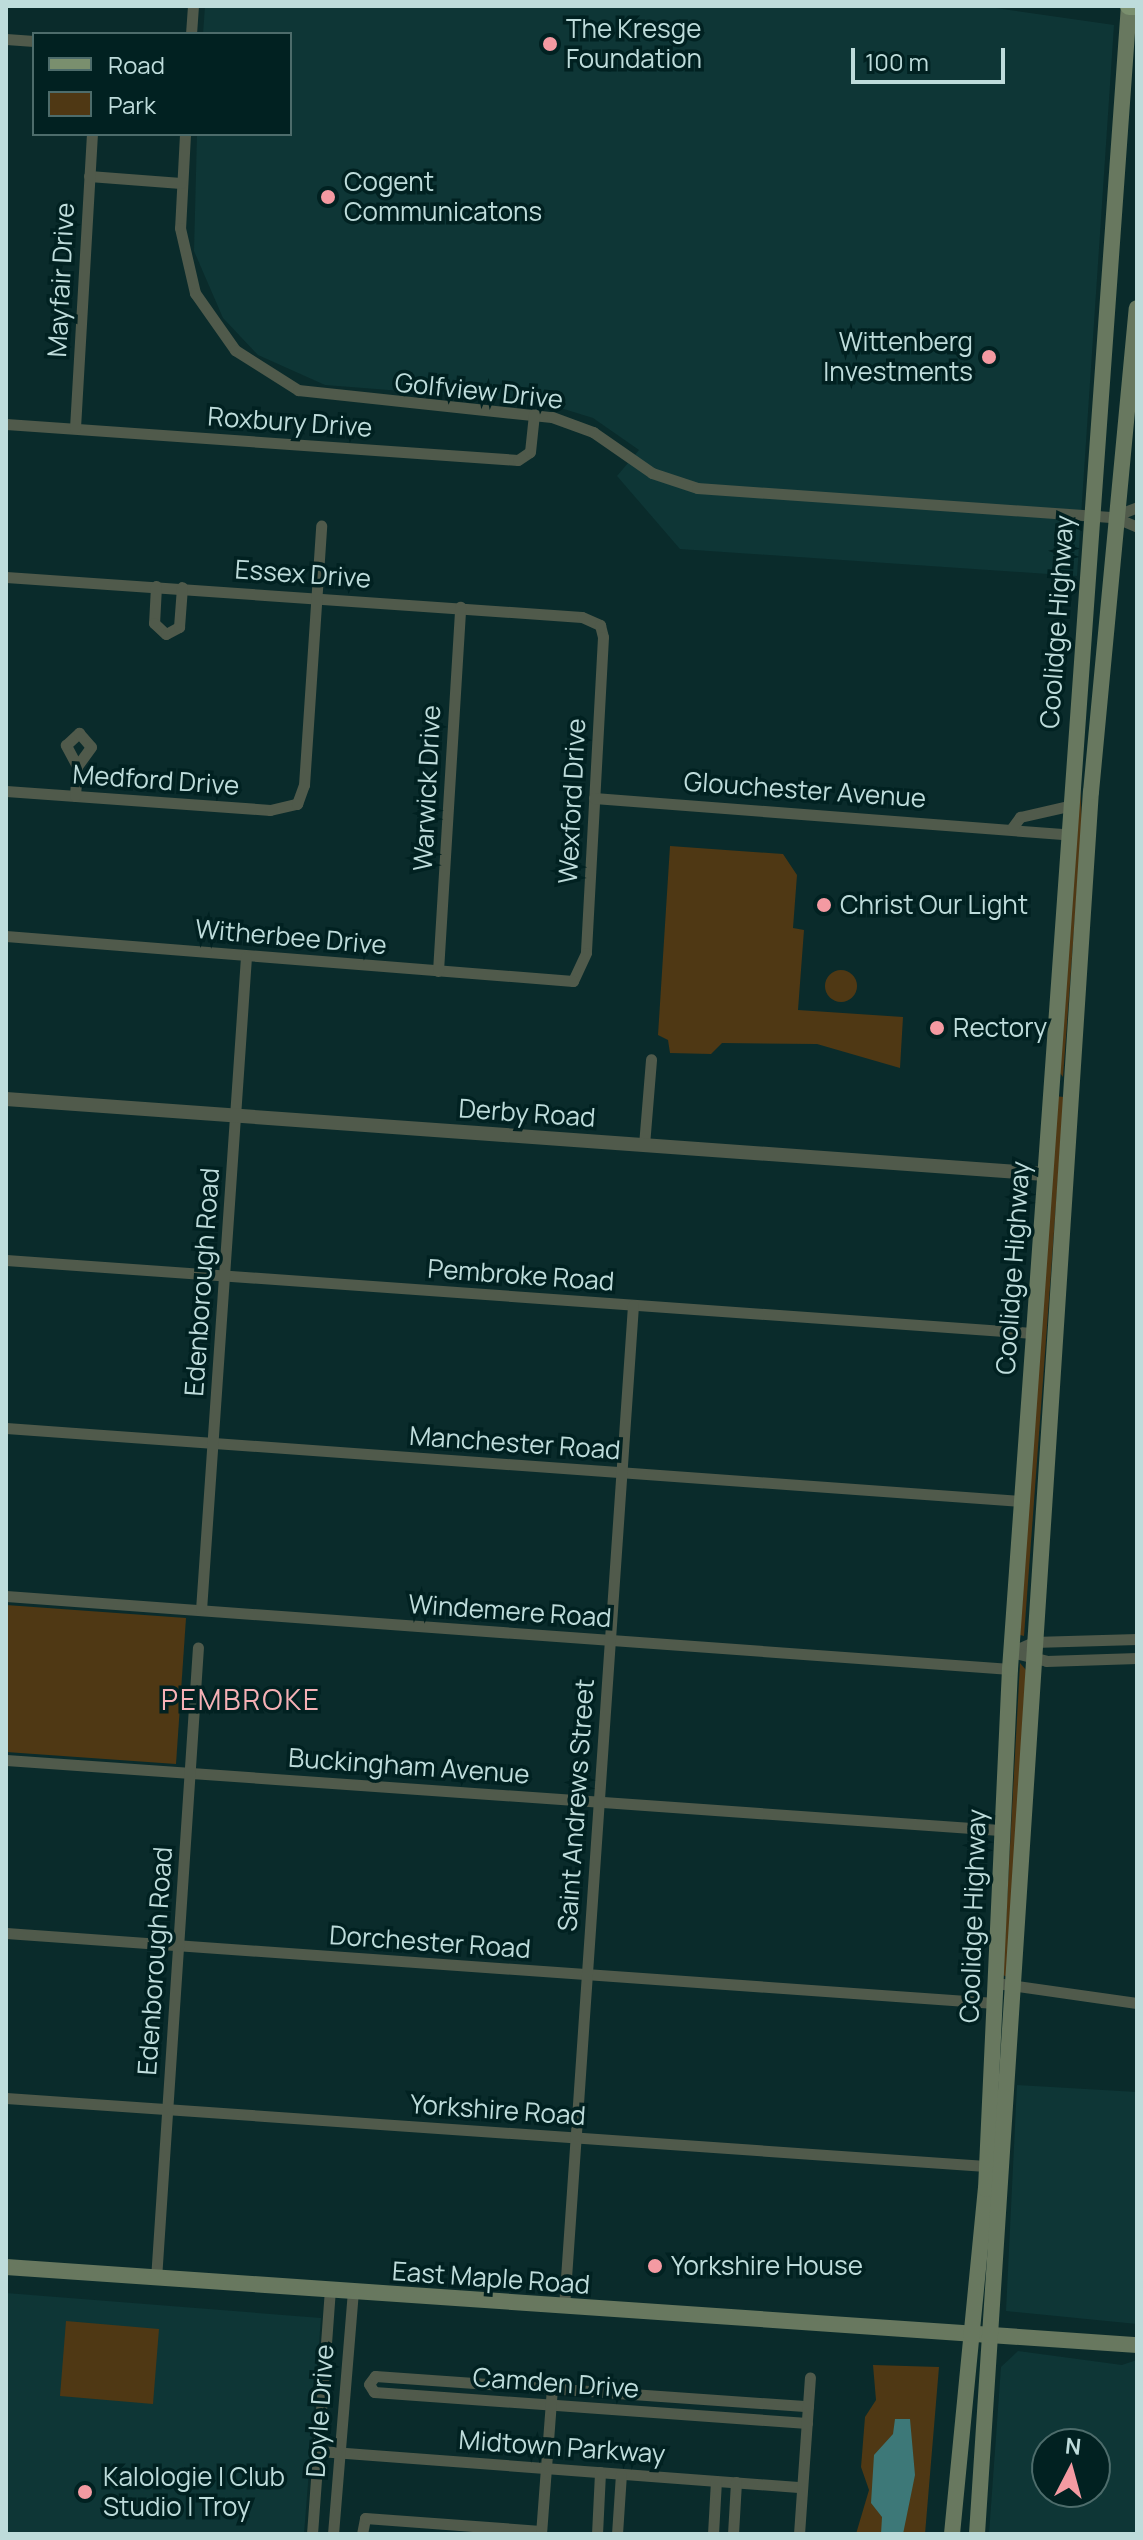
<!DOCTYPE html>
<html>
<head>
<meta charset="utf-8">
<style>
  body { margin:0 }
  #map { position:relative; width:1143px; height:2540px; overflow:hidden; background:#0a2b2b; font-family:Manrope,sans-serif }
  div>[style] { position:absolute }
  .built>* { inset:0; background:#0e3636 }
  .green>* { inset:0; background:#4f3814 }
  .round { border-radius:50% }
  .water>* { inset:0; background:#3d7878 }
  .minor>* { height:11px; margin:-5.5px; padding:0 5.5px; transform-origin:5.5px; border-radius:5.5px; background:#505a4b }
  .tertiary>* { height:14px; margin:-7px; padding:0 7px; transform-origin:7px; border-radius:7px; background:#505a4b }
  .secondary>* { height:16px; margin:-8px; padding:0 8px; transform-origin:8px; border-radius:8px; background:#68785f }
  .primary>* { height:18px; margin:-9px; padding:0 9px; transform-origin:9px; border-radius:9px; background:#7a8f6e }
  .dots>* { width:22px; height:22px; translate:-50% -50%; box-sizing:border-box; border:4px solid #012121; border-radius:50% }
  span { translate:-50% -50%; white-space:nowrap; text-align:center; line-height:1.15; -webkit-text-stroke:7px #012121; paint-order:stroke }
  .poi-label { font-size:26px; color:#bedcdb }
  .left { translate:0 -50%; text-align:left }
  .right { translate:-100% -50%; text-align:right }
  .street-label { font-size:26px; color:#bedcdb }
  .neighbourhood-label { font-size:28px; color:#f6b1b6; letter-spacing:2px }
  .frame { position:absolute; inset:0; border:8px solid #bedcdb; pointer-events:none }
  .legend { position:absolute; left:32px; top:32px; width:260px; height:104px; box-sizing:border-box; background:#012121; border:2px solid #4d6c6b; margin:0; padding:10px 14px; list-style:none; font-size:24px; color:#bedcdb }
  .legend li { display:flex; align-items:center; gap:16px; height:40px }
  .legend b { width:40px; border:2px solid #4d6c6b }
  .north { position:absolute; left:1031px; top:2428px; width:80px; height:80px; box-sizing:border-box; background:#012121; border:2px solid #4d6c6b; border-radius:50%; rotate:6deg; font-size:22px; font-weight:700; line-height:32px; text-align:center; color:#bedcdb }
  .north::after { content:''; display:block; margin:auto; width:28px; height:36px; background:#f49aa2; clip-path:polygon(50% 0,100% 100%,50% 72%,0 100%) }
  .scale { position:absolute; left:851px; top:48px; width:154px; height:36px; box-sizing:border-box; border:4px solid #bedcdb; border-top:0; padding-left:10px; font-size:24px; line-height:28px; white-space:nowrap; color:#bedcdb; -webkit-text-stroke:6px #012121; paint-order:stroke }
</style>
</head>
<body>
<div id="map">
  <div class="built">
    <div style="clip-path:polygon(205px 6px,982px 6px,1114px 25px,1077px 576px,680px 549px,617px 476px,639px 450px,593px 418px,541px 402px,325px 385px,258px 355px,223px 318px,194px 251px,197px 134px,290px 134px,290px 34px,203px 34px)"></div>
    <div style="clip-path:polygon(1017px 2085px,1137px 2092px,1137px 2324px,1006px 2311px)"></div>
    <div style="clip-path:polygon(6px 2293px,321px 2318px,304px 2534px,6px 2534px)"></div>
    <div style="clip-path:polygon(evenodd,1018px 2351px,1122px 2365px,1137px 2360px,1137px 2534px,989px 2534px,1001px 2367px,1018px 2351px,1095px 2444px,1095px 2492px,1047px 2492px,1047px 2444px,1095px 2444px)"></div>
  </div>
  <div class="green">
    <div style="clip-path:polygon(1080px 782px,1082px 823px,1063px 1077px,1060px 1073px)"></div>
    <div style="clip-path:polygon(670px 846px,783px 854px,797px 875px,793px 928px,804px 930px,798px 1010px,903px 1017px,900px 1068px,817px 1044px,722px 1043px,711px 1054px,670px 1053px,668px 1040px,658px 1035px)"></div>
    <div class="round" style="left:825px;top:970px;width:32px;height:32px"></div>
    <div style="clip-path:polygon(1054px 1096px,1064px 1097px,1024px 1636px,1020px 1635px)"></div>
    <div style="clip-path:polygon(6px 1605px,186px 1618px,176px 1764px,6px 1752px)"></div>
    <div style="clip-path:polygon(1020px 1663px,1026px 1670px,1007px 1977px,1003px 1975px)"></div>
    <div style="clip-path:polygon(66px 2321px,159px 2329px,153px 2404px,60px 2396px)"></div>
    <div style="clip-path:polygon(873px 2365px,939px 2367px,925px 2534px,856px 2534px,869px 2490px,861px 2467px,865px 2417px,876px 2400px)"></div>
  </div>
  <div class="water">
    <div style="clip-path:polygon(895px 2419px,910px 2419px,915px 2475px,903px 2534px,881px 2534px,882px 2517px,871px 2503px,874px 2455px,893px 2434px)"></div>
  </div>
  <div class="minor">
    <div style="left:191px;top:34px;width:28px;rotate:-86deg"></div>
    <div style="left:6px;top:39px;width:28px;rotate:4deg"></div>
    <div style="left:185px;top:134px;width:94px;rotate:93deg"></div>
    <div style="left:180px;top:228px;width:67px;rotate:77deg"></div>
    <div style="left:195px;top:293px;width:70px;rotate:54.9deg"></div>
    <div style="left:235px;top:350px;width:75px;rotate:32.4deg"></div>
    <div style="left:298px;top:390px;width:255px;rotate:6.1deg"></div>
    <div style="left:552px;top:417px;width:44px;rotate:20.1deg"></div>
    <div style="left:593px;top:432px;width:72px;rotate:34.8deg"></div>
    <div style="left:652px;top:473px;width:47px;rotate:18.4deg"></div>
    <div style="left:697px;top:488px;width:418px;rotate:4deg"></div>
    <div style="left:1114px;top:517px;width:25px;rotate:23deg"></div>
    <div style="left:89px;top:176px;width:92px;rotate:4.4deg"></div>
    <div style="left:6px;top:424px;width:513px;rotate:4.02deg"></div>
    <div style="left:518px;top:460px;width:14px;rotate:-34deg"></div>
    <div style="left:530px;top:452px;width:38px;rotate:-84deg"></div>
    <div style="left:75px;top:428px;width:294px;rotate:-86.7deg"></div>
    <div style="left:1114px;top:516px;width:25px;rotate:-21deg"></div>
    <div style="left:6px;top:577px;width:577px;rotate:3.97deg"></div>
    <div style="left:582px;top:617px;width:20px;rotate:24deg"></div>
    <div style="left:600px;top:625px;width:12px;rotate:76deg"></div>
    <div style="left:603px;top:637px;width:316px;rotate:93.1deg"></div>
    <div style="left:586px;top:953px;width:31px;rotate:115deg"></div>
    <div style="left:573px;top:981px;width:569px;rotate:-175.46deg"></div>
    <div style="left:156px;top:586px;width:37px;rotate:93deg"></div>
    <div style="left:154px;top:623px;width:16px;rotate:43deg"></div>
    <div style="left:166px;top:634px;width:15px;rotate:-28deg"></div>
    <div style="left:179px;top:627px;width:40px;rotate:-85.7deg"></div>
    <div style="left:6px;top:791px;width:265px;rotate:4.1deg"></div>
    <div style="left:270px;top:810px;width:28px;rotate:-13deg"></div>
    <div style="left:297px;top:804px;width:20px;rotate:-70deg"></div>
    <div style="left:304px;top:785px;width:260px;rotate:-86.2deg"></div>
    <div style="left:75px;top:796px;width:30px;rotate:-86deg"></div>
    <div style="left:77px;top:766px;width:24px;rotate:-118deg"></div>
    <div style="left:66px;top:745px;width:18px;rotate:-43deg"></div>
    <div style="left:79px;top:733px;width:18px;rotate:49deg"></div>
    <div style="left:91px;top:747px;width:24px;rotate:126deg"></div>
    <div style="left:594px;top:798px;width:473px;rotate:4.4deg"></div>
    <div style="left:1012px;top:828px;width:14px;rotate:-54deg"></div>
    <div style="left:1020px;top:817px;width:49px;rotate:-12.9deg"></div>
    <div style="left:438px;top:971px;width:365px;rotate:-86.5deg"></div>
    <div style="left:644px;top:1145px;width:86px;rotate:-85.3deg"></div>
    <div style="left:6px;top:1260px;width:1029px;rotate:4.07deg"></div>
    <div style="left:6px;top:1428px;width:1018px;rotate:4.11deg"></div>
    <div style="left:6px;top:1596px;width:1007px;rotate:4.16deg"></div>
    <div style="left:201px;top:1610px;width:655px;rotate:-86.06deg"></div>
    <div style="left:1011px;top:1652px;width:24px;rotate:-24deg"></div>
    <div style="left:1033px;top:1642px;width:104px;rotate:-1.7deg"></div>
    <div style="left:1011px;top:1652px;width:36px;rotate:14deg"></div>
    <div style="left:1046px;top:1661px;width:91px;rotate:-1.9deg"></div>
    <div style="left:6px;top:1760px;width:996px;rotate:4.03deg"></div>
    <div style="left:6px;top:1933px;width:991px;rotate:4.05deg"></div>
    <div style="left:996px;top:1983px;width:142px;rotate:8.1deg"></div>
    <div style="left:6px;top:2098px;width:982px;rotate:3.97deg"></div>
    <div style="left:156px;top:2279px;width:633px;rotate:-86.2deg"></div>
    <div style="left:564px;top:2307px;width:1004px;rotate:-86.06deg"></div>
    <div style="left:807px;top:2423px;width:434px;rotate:-175.9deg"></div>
    <div style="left:374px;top:2392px;width:9px;rotate:-122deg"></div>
    <div style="left:369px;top:2384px;width:10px;rotate:-53deg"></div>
    <div style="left:375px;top:2376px;width:434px;rotate:4deg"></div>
    <div style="left:319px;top:2451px;width:484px;rotate:4.3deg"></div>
    <div style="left:312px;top:2534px;width:245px;rotate:-85.8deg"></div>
    <div style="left:333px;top:2534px;width:243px;rotate:-85.3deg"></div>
    <div style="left:362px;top:2534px;width:16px;rotate:-79deg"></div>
    <div style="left:365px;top:2518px;width:176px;rotate:4.2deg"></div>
    <div style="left:541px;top:2534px;width:146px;rotate:-85.7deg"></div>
    <div style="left:597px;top:2534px;width:62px;rotate:-87.2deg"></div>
    <div style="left:617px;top:2534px;width:60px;rotate:-86.2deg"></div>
    <div style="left:713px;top:2534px;width:53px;rotate:-86.8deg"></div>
    <div style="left:733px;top:2534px;width:52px;rotate:-86.7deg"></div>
    <div style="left:799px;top:2534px;width:157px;rotate:-86deg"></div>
  </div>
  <div class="tertiary">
    <div style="left:6px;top:1099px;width:1041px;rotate:4.13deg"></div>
  </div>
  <div class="secondary">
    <div style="left:6px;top:2267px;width:1134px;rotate:3.95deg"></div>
    <div style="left:952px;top:2534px;width:347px;rotate:-84.4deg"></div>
    <div style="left:986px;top:2189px;width:521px;rotate:-87.36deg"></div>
    <div style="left:1010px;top:1669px;width:1667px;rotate:-85.91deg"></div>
    <div style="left:977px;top:2534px;width:1746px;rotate:-86.26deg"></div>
    <div style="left:1091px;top:792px;width:486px;rotate:-84.6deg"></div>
  </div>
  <div class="primary">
    <div style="left:1129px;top:6px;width:8px"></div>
  </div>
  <div class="dots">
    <div style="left:550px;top:44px;background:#f49aa2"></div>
    <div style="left:328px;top:197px;background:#f49aa2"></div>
    <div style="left:989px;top:357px;background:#f49aa2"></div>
    <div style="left:824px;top:905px;background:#f49aa2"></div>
    <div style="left:937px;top:1028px;background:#f49aa2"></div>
    <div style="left:655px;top:2266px;background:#f49aa2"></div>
    <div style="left:85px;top:2492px;background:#f49aa2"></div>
  </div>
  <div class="poi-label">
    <span class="left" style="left:566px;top:44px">The Kresge<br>Foundation</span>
    <span class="left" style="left:344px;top:197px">Cogent<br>Communicatons</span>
    <span class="right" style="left:973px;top:357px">Wittenberg<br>Investments</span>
    <span class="left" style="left:840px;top:905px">Christ Our Light</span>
    <span class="left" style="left:953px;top:1028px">Rectory</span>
    <span class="left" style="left:671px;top:2266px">Yorkshire House</span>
    <span class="left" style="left:103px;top:2492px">Kalologie | Club<br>Studio | Troy</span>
  </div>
  <div class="street-label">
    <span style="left:61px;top:280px;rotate:-87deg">Mayfair Drive</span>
    <span style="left:479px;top:391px;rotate:6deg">Golfview Drive</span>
    <span style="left:290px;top:422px;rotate:4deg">Roxbury Drive</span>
    <span style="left:303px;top:574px;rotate:4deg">Essex Drive</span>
    <span style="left:1057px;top:622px;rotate:-86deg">Coolidge Highway</span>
    <span style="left:156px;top:780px;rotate:4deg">Medford Drive</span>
    <span style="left:427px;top:788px;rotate:-87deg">Warwick Drive</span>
    <span style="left:805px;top:790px;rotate:4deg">Glouchester Avenue</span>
    <span style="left:572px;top:801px;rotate:-87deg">Wexford Drive</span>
    <span style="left:291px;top:937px;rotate:5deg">Witherbee Drive</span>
    <span style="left:527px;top:1113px;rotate:4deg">Derby Road</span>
    <span style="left:1013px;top:1268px;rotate:-86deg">Coolidge Highway</span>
    <span style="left:521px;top:1275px;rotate:4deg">Pembroke Road</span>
    <span style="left:202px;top:1282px;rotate:-86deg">Edenborough Road</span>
    <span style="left:515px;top:1443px;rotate:4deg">Manchester Road</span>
    <span style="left:510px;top:1611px;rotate:4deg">Windemere Road</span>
    <span style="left:409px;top:1766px;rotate:4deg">Buckingham Avenue</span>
    <span style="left:576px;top:1805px;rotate:-86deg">Saint Andrews Street</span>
    <span style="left:973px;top:1916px;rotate:-88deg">Coolidge Highway</span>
    <span style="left:430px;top:1942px;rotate:4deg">Dorchester Road</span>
    <span style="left:155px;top:1961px;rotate:-86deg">Edenborough Road</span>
    <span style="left:498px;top:2110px;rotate:4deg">Yorkshire Road</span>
    <span style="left:491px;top:2278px;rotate:4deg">East Maple Road</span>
    <span style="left:556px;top:2383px;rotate:4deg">Camden Drive</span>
    <span style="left:320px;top:2411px;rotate:-86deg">Doyle Drive</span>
    <span style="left:562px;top:2447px;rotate:4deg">Midtown Parkway</span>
  </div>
  <div class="neighbourhood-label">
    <span style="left:241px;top:1699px">PEMBROKE</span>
  </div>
  <div class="frame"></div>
  <ul class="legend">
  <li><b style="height:10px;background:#7a8f6e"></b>Road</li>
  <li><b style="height:22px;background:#4f3814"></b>Park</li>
  </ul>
  <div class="north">N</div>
  <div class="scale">100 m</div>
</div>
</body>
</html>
